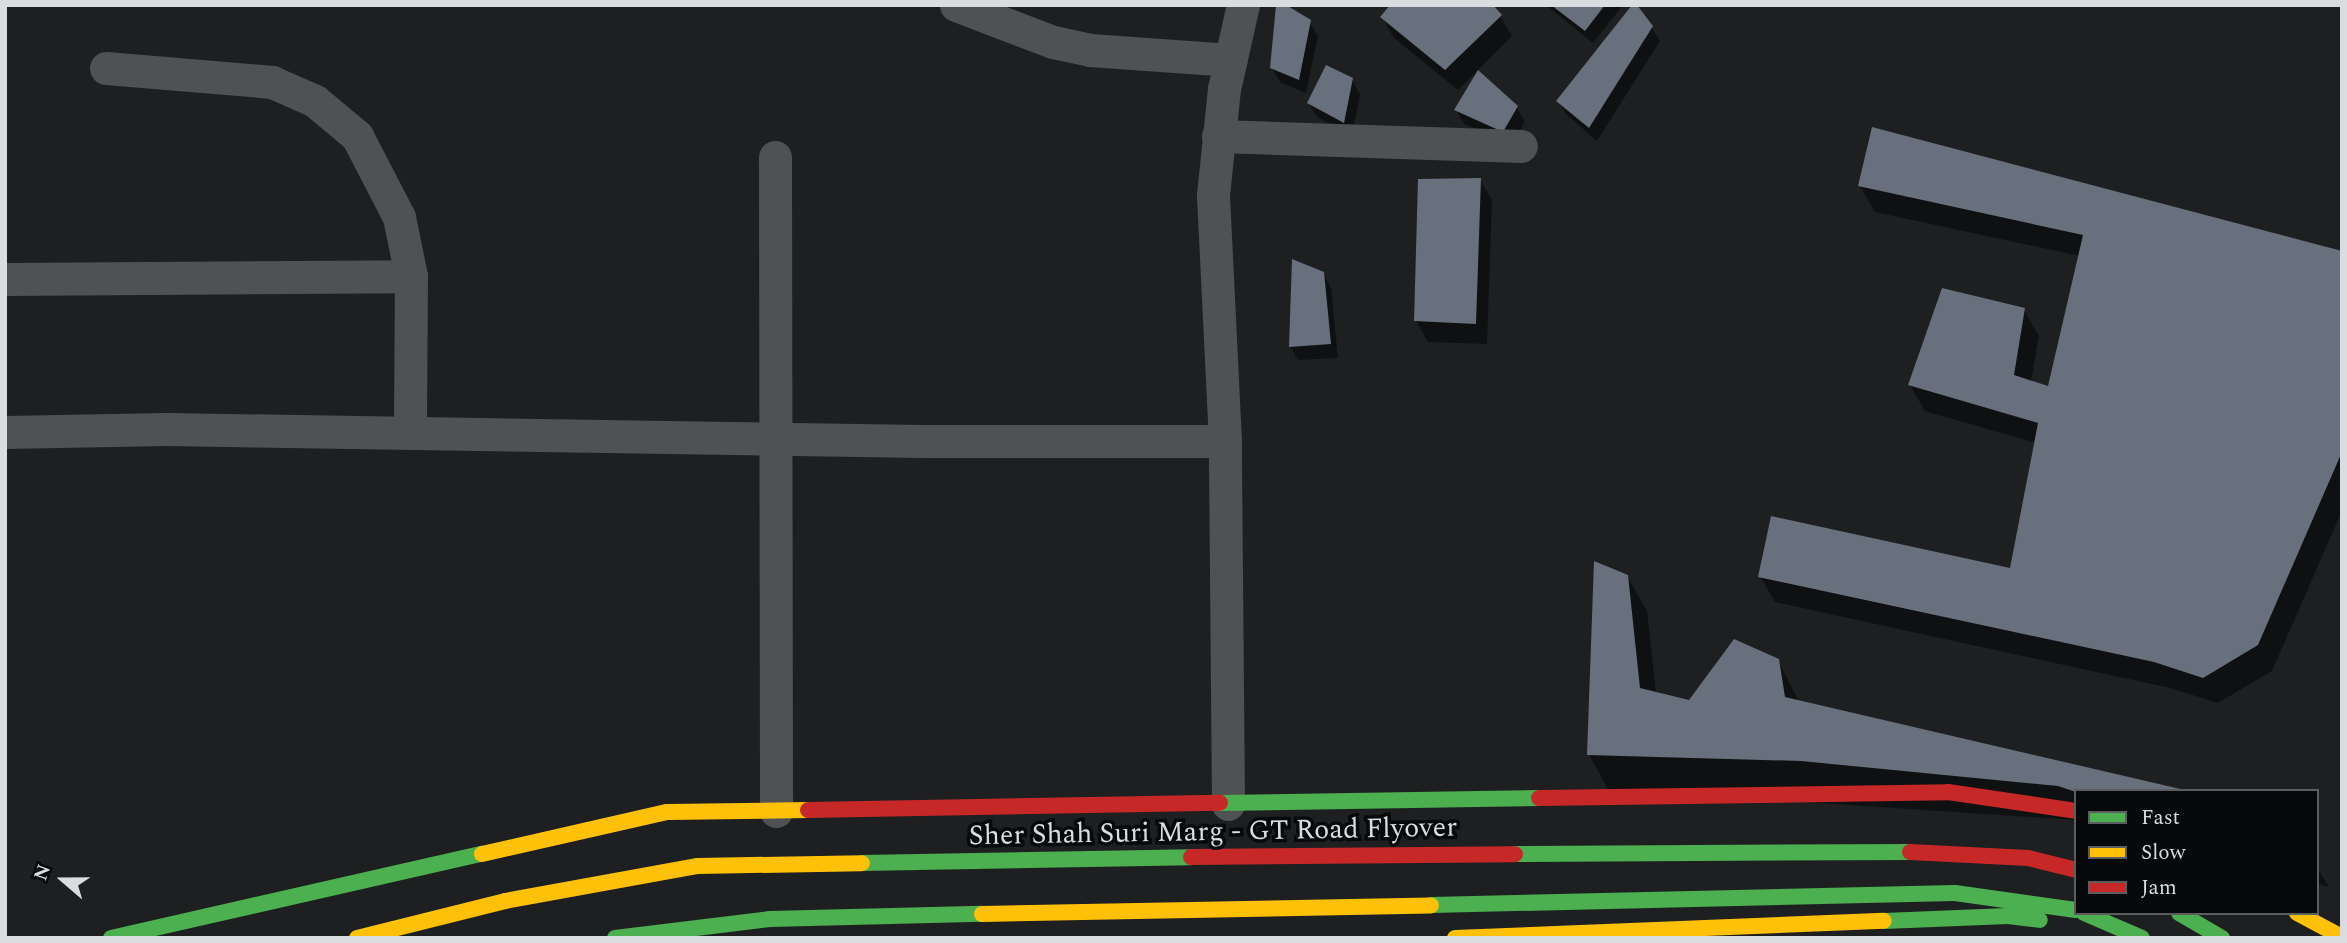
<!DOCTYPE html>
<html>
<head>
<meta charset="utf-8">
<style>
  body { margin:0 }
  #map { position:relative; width:2347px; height:943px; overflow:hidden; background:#1d1f21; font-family:Spectral,serif }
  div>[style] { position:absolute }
  .shadow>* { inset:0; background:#0007 }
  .building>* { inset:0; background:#67707c }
  .street>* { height:33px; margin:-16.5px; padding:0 16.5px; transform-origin:16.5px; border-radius:16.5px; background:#4f5153 }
  .fast>* { height:16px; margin:-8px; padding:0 8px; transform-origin:8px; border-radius:8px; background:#4caf50 }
  .slow>* { height:16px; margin:-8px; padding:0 8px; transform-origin:8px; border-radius:8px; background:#ffc107 }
  .jam>* { height:16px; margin:-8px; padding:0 8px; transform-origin:8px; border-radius:8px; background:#c62828 }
  span { translate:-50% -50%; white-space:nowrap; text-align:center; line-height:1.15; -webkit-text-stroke:7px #07080a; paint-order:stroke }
  .street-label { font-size:28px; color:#dadce0 }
  .frame { position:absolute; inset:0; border:7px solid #dadce0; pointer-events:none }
  .legend { position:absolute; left:2074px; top:789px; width:245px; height:126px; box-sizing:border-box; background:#07080a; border:2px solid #5b5d60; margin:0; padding:9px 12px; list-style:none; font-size:21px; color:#dadce0 }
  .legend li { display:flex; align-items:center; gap:14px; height:35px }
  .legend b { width:35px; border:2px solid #5b5d60 }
  .north { position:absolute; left:28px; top:845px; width:70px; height:70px; -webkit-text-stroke:5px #07080a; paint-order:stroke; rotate:290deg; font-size:19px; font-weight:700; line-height:28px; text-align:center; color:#dadce0 }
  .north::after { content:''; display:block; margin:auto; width:24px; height:32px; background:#dadce0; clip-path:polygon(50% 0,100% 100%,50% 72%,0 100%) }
</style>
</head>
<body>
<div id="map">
  <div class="shadow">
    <div style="clip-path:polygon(1546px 5px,1623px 5px,1593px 43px)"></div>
    <div style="clip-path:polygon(1500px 16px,1512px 36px,1458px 90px,1394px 38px,1382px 17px)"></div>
    <div style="clip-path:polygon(1309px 21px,1318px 36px,1306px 93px,1280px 82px,1272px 68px)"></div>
    <div style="clip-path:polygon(1651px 27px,1660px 41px,1597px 141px,1567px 115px,1558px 101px)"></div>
    <div style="clip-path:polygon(1352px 80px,1360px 94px,1352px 136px,1317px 117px,1309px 103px)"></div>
    <div style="clip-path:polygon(1517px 108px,1525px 122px,1511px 145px,1464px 124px,1456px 110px)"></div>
    <div style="clip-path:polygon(1873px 130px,2342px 253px,2342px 511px,2272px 671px,2218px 703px,2170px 688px,1775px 602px,1760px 576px,2012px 570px,2036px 443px,1925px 411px,1910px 385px,2024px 310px,2039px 336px,2031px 382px,2050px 388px,2080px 256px,1875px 212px,1860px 186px)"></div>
    <div style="clip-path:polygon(1480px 180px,1492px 200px,1487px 344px,1428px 342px,1416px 321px)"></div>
    <div style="clip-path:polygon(1323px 273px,1331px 288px,1338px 358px,1298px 360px,1290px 346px)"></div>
    <div style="clip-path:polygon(1627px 576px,1647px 611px,1656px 693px,1690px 702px,1778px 660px,1799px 702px,2076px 791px,2076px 820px,1608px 789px,1589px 755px)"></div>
    <div style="clip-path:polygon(2317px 867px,2329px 887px,2317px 884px)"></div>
  </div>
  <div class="building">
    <div style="clip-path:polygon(1276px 5px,1286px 5px,1311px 20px,1299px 80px,1270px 68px)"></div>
    <div style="clip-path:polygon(1390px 5px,1493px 5px,1502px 15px,1445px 70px,1380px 17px)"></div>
    <div style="clip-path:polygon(1551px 5px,1605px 5px,1585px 31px)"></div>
    <div style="clip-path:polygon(1632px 5px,1637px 5px,1653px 26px,1589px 128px,1556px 101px)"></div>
    <div style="clip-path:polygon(1326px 65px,1353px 78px,1344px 123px,1307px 103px)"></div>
    <div style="clip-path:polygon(1478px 70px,1518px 106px,1503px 132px,1454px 110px)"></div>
    <div style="clip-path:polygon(1872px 127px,2342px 251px,2342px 452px,2258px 645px,2203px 678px,2154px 662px,1758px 577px,1771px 516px,2010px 568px,2038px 423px,1908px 385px,1942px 288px,2025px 308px,2014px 375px,2048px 386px,2083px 235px,1858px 186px)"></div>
    <div style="clip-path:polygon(1481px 178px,1476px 324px,1414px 321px,1418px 179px)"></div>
    <div style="clip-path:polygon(1292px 259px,1324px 272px,1331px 344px,1289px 347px)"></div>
    <div style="clip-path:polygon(1594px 561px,1628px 575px,1640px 688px,1689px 700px,1734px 639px,1779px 659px,1785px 697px,2189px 791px,2076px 792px,2058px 786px,1801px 761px,1587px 755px)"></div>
  </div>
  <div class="street">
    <div style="left:956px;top:5px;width:104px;rotate:20.9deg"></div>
    <div style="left:1053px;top:42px;width:38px;rotate:12deg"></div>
    <div style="left:1090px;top:50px;width:141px;rotate:4.1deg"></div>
    <div style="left:106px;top:68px;width:167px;rotate:4.8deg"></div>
    <div style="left:272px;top:82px;width:47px;rotate:23.8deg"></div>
    <div style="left:315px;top:101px;width:55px;rotate:39.8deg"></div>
    <div style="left:357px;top:136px;width:91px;rotate:62.6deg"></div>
    <div style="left:399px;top:217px;width:60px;rotate:78.5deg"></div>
    <div style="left:411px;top:276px;width:156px;rotate:90.4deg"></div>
    <div style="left:1218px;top:136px;width:303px;rotate:1.9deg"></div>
    <div style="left:775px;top:157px;width:654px;rotate:89.91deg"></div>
    <div style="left:5px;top:279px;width:406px;rotate:-0.4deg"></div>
    <div style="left:5px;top:432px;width:162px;rotate:-1.1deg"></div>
    <div style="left:167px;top:429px;width:756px;rotate:0.91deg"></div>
    <div style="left:923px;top:441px;width:302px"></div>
    <div style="left:1228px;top:804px;width:363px;rotate:-90.5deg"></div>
    <div style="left:1225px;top:441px;width:246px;rotate:-92.8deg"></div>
    <div style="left:1213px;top:195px;width:107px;rotate:-84.1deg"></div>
    <div style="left:1224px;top:89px;width:86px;rotate:-77.3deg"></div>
  </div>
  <div class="fast">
    <div style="left:1220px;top:803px;width:319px;rotate:-0.9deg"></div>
    <div style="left:1515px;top:854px;width:395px;rotate:-0.3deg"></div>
    <div style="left:862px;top:863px;width:329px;rotate:-1deg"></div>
    <div style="left:1431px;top:905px;width:524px;rotate:-1.31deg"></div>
    <div style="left:1955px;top:893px;width:122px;rotate:8deg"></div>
    <div style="left:2084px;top:913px;width:63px;rotate:23.3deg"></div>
    <div style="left:2179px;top:913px;width:50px;rotate:30.2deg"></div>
    <div style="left:1884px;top:921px;width:124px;rotate:-2.3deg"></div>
    <div style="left:2008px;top:916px;width:32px;rotate:7deg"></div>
    <div style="left:111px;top:938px;width:380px;rotate:-12.8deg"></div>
    <div style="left:615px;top:938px;width:156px;rotate:-7deg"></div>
    <div style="left:770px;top:919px;width:212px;rotate:-1.4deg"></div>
  </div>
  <div class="slow">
    <div style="left:482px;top:854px;width:190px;rotate:-12.8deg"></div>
    <div style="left:667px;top:812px;width:141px;rotate:-0.8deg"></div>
    <div style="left:2297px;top:913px;width:51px;rotate:28.1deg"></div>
    <div style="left:982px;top:914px;width:449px;rotate:-1.1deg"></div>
    <div style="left:357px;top:938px;width:153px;rotate:-14deg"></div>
    <div style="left:505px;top:901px;width:196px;rotate:-10.3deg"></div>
    <div style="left:698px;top:866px;width:164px;rotate:-1deg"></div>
    <div style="left:1455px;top:938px;width:429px;rotate:-2.3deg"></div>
  </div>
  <div class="jam">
    <div style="left:1539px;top:798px;width:409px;rotate:-0.8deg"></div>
    <div style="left:1948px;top:792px;width:129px;rotate:8.4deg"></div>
    <div style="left:808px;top:810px;width:412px;rotate:-1deg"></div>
    <div style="left:1910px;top:852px;width:118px;rotate:2.9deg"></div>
    <div style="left:2028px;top:858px;width:49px;rotate:14deg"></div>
    <div style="left:1191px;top:857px;width:324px;rotate:-0.5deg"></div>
  </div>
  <div class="street-label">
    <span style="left:1213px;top:832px;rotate:-1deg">Sher Shah Suri Marg - GT Road Flyover</span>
  </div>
  <div class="frame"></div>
  <ul class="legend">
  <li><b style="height:9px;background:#4caf50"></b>Fast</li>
  <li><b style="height:9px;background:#ffc107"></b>Slow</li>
  <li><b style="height:9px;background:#c62828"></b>Jam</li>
  </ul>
  <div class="north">N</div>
</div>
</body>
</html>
